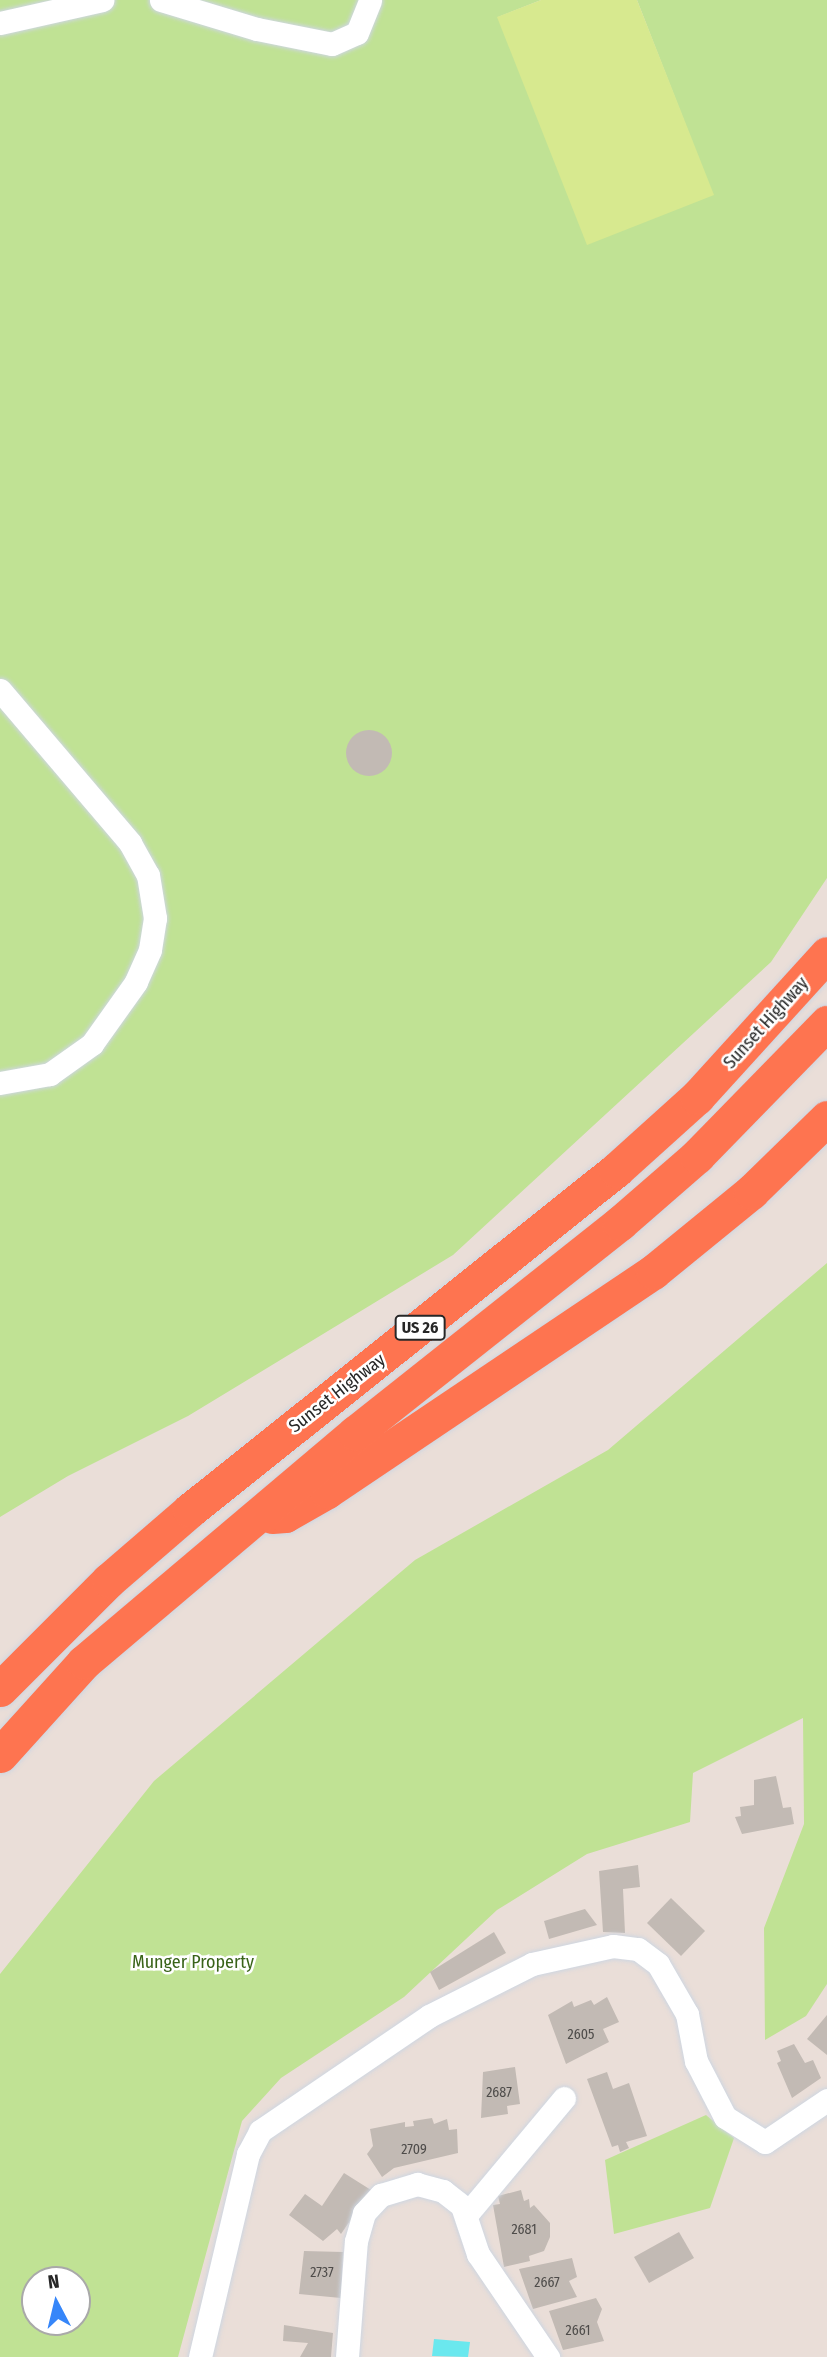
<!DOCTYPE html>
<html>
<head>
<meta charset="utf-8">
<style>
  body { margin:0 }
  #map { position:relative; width:827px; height:2357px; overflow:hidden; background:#eaded8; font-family:"Fira Sans Condensed",sans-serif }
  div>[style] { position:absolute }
  .green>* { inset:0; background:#c0e294 }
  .pitch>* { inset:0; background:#d7e98f }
  .water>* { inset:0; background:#6ae8ee }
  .building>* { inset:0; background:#c2bab4 }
  .round { border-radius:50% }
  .roads { filter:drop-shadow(0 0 2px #ced6e1) drop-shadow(0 0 2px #ced6e1) }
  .minor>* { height:23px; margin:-11.5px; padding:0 11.5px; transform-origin:11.5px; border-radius:11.5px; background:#fff }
  .highway>* { height:35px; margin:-17.5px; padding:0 17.5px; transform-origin:17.5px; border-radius:17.5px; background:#fe7450 }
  span { translate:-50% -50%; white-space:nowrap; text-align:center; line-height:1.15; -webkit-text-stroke:5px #fff; paint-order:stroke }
  .number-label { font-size:14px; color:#4e4c4a }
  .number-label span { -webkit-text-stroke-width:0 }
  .shield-label span { padding:2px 5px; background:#fff; border:2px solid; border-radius:5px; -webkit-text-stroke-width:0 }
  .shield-label { font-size:16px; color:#272727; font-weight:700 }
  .street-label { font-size:18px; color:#272727 }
  .park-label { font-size:18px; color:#396319 }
  .north { position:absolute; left:21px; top:2266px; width:70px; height:70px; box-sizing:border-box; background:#fff; border:2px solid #a9a9a9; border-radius:50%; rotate:353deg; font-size:19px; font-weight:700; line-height:28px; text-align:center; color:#272727 }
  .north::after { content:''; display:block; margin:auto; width:24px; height:32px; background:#3686f9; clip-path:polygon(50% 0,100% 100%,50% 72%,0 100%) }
</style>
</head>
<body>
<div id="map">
  <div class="green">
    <div style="clip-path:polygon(0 0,541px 0,498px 17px,713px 195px,637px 0,827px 0,827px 878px,771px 962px,453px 1255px,188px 1416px,68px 1476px,0 1517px)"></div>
    <div style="clip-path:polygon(evenodd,827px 1263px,827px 1984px,806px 2016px,765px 2040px,764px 1928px,804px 1824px,803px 1718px,693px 1773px,690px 1822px,587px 1854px,497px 1910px,404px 1997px,281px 2078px,242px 2121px,178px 2357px,0 2357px,0 1974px,154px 1781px,415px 1560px,608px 1450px,827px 1263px,35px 2280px,77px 2280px,77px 2322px,35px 2322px,35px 2280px)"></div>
    <div style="clip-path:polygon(706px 2115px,734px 2138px,710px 2208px,614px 2234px,605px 2160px)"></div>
  </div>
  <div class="pitch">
    <div style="clip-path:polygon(541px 0,637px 0,714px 195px,587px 245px,497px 17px)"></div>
  </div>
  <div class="water">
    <div style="clip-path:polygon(434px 2339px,470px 2342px,468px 2357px,432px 2356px)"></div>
  </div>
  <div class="building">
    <div class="round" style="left:346px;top:730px;width:46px;height:46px"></div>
    <div style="clip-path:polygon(776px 1776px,783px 1808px,791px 1807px,794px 1824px,742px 1834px,735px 1817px,741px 1816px,740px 1807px,754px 1805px,754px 1780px)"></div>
    <div style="clip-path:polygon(638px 1865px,640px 1887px,623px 1889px,625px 1933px,603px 1932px,599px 1871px)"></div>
    <div style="clip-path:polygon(671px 1898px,705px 1931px,681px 1956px,647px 1923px)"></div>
    <div style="clip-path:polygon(585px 1909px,597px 1925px,549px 1939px,544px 1921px)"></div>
    <div style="clip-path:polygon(494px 1932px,506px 1953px,439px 1990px,430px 1972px)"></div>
    <div style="clip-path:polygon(607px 1997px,619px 2022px,603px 2029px,609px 2042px,566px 2064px,548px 2015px,572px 2001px,574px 2007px,591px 2000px,594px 2005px)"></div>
    <div style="clip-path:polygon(827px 2015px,827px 2055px,807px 2039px)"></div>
    <div style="clip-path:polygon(794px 2044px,805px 2063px,813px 2060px,821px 2078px,792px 2098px,777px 2063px,781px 2061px,777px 2051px)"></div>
    <div style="clip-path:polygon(515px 2067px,520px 2104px,507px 2106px,508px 2114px,481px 2118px,483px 2072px)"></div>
    <div style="clip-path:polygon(607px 2072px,613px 2089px,629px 2083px,647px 2136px,626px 2142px,629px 2148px,620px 2152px,618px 2145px,612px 2147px,587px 2079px)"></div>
    <div style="clip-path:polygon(432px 2118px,434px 2124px,447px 2119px,449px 2130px,457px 2129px,458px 2153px,394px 2168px,382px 2177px,367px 2154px,373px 2146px,370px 2129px,405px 2122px,405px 2127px,414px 2126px,413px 2121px)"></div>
    <div style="clip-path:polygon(344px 2173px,371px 2190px,341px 2234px,337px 2229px,323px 2241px,289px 2215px,305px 2194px,322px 2206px)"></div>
    <div style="clip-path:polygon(521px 2190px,524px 2201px,529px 2199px,530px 2208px,534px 2205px,550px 2223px,550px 2237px,544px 2251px,529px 2256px,530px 2261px,504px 2267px,493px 2205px,500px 2204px,498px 2196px)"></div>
    <div style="clip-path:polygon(679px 2232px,694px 2258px,649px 2283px,634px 2257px)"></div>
    <div style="clip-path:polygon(304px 2251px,343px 2252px,341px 2298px,299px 2294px)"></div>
    <div style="clip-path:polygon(572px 2258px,577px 2277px,569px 2281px,577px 2297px,533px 2309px,519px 2269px)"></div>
    <div style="clip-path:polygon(596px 2298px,602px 2309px,597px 2322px,604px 2341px,563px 2350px,549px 2311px)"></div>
    <div style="clip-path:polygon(284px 2325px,333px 2333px,331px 2357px,300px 2357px,308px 2343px,283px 2341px)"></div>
  </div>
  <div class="roads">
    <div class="minor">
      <div style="left:161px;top:0;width:100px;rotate:16.8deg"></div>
      <div style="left:257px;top:29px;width:76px;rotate:11.3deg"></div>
      <div style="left:332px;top:44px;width:27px;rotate:-24deg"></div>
      <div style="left:357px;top:33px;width:35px;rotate:-68deg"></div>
      <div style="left:0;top:23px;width:105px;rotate:-12.7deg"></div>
      <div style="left:0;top:690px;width:201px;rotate:49.6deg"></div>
      <div style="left:130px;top:843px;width:37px;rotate:61deg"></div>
      <div style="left:148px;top:875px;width:44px;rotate:80.8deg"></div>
      <div style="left:155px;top:918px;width:32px;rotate:99deg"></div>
      <div style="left:150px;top:950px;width:35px;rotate:114deg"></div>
      <div style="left:136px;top:982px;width:76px;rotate:125.4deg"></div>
      <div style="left:92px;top:1044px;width:52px;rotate:144.5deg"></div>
      <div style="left:50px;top:1074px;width:51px;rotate:169.8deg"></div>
      <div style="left:467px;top:2214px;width:151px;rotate:-50.1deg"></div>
      <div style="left:200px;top:2357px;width:209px;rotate:-76.7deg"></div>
      <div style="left:248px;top:2154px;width:26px;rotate:-62deg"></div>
      <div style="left:260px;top:2131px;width:204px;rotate:-34.2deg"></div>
      <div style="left:429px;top:2016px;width:115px;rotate:-26.8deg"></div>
      <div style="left:532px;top:1964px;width:83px;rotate:-12.5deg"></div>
      <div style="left:613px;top:1946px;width:25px;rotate:7deg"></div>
      <div style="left:638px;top:1949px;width:25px;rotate:37deg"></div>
      <div style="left:658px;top:1964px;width:58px;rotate:59.9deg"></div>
      <div style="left:687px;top:2014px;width:48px;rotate:79.2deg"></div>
      <div style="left:696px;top:2061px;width:63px;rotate:62.6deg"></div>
      <div style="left:725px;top:2117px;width:47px;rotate:32deg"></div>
      <div style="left:765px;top:2142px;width:75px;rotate:-34.1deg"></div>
      <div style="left:347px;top:2357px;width:116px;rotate:-85.6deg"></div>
      <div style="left:356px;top:2241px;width:29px;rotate:-74deg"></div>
      <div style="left:364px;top:2213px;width:25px;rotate:-47deg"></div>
      <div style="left:381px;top:2195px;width:38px;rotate:-17deg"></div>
      <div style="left:417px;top:2184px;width:27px;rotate:15deg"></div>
      <div style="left:443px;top:2191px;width:24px;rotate:38deg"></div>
      <div style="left:462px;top:2206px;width:51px;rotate:71.6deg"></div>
      <div style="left:478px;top:2254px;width:125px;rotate:55.8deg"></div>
    </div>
    <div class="highway">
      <div style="left:272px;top:1516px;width:13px;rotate:-4deg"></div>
      <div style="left:285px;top:1515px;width:48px;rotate:-29.7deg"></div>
      <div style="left:327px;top:1491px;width:393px;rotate:-33.9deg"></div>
      <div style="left:653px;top:1272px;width:127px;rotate:-39.2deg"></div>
      <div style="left:751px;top:1192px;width:106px;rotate:-44.2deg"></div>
      <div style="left:0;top:1689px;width:154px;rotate:-45deg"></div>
      <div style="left:109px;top:1580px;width:107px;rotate:-40.8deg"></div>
      <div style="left:190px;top:1510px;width:545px;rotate:-38.59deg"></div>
      <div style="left:616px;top:1170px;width:109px;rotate:-42deg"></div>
      <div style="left:697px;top:1097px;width:193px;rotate:-47.7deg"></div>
      <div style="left:0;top:1755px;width:125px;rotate:-47.9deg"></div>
      <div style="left:84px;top:1662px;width:355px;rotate:-40.2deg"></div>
      <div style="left:355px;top:1433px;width:338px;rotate:-38.4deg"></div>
      <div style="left:620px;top:1223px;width:102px;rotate:-41deg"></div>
      <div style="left:697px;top:1156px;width:186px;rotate:-45.7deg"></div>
    </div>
  </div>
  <div class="number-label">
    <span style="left:581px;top:2035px">2605</span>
    <span style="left:499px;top:2093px">2687</span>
    <span style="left:414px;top:2150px">2709</span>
    <span style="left:524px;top:2230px">2681</span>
    <span style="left:322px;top:2273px">2737</span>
    <span style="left:547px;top:2283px">2667</span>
    <span style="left:578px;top:2331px">2661</span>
  </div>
  <div class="shield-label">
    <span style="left:420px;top:1328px">US 26</span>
  </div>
  <div class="street-label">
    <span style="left:766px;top:1023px;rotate:-48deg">Sunset Highway</span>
    <span style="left:337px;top:1393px;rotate:-38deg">Sunset Highway</span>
  </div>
  <div class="park-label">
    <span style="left:193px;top:1962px">Munger Property</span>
  </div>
  <div class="north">N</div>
</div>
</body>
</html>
